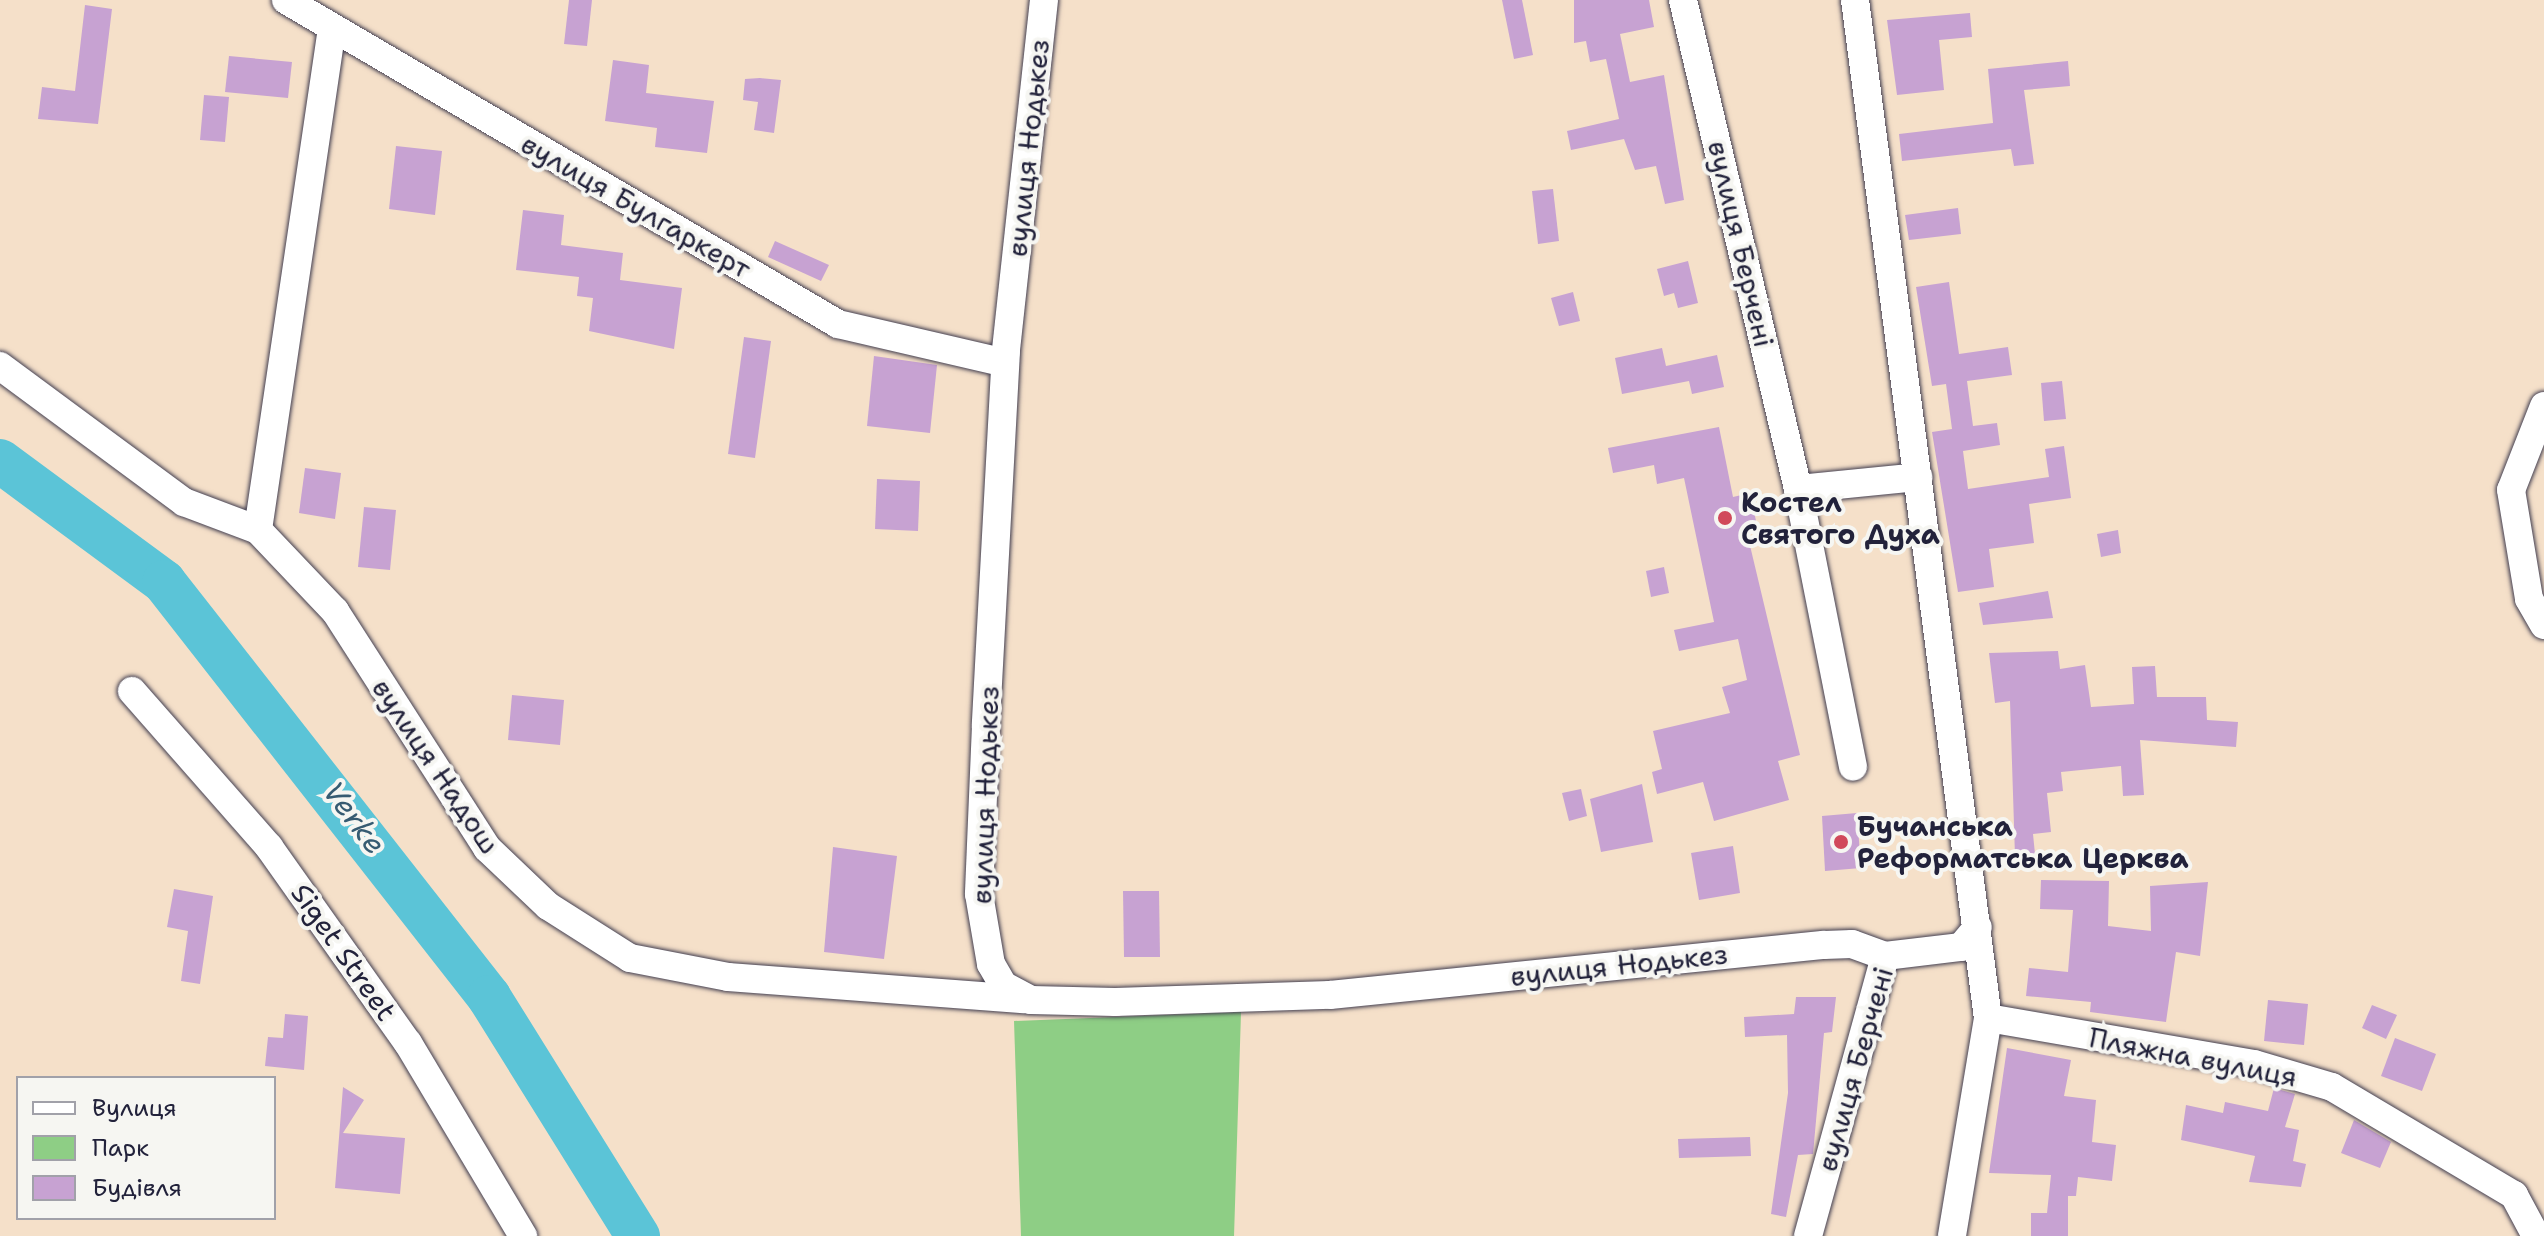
<!DOCTYPE html>
<html>
<head>
<meta charset="utf-8">
<style>
  body { margin:0 }
  #map { position:relative; width:2544px; height:1236px; overflow:hidden; background:#f5e0c9; font-family:"Shantell Sans",sans-serif }
  div>[style] { position:absolute }
  .green>* { inset:0; background:#8ece85 }
  .river>* { height:44px; margin:-22px; padding:0 22px; transform-origin:22px; border-radius:22px; background:#5bc4d7 }
  .building>* { inset:0; background:#c7a2d2 }
  .roads { filter:drop-shadow(0 0 2px #423e50) drop-shadow(0 0 2px #423e50) }
  .minor>* { height:28px; margin:-14px; padding:0 14px; transform-origin:14px; border-radius:14px; background:#fff }
  .dots>* { width:22px; height:22px; translate:-50% -50%; box-sizing:border-box; border:4px solid #f6f6f2; border-radius:50% }
  span { translate:-50% -50%; white-space:nowrap; text-align:center; line-height:1.15; -webkit-text-stroke:8px #f6f6f2; paint-order:stroke }
  .street-label { font-size:28px; color:#22223b }
  .poi-label { font-size:28px; color:#22223b; font-weight:700 }
  .left { translate:0 -50%; text-align:left }
  .water-label { font-size:30px; color:#365b72; font-style:italic }
  .legend { position:absolute; left:16px; top:1076px; width:260px; height:144px; box-sizing:border-box; background:#f6f6f2; border:2px solid #a1a1a9; margin:0; padding:10px 14px; list-style:none; font-size:24px; color:#22223b }
  .legend li { display:flex; align-items:center; gap:16px; height:40px }
  .legend b { width:40px; border:2px solid #a1a1a9 }
</style>
</head>
<body>
<div id="map">
  <div class="green">
    <div style="clip-path:polygon(1241px 1012px,1234px 1236px,1021px 1236px,1014px 1021px)"></div>
  </div>
  <div class="river">
    <div style="left:0;top:461px;width:204px;rotate:36.4deg"></div>
    <div style="left:164px;top:582px;width:527px;rotate:51.93deg"></div>
    <div style="left:489px;top:997px;width:282px;rotate:58.1deg"></div>
  </div>
  <div class="building">
    <div style="clip-path:polygon(569px 0,592px 0,587px 46px,564px 44px)"></div>
    <div style="clip-path:polygon(1502px 0,1522px 0,1533px 55px,1514px 59px)"></div>
    <div style="clip-path:polygon(1574px 0,1649px 0,1654px 27px,1620px 34px,1630px 82px,1664px 75px,1684px 200px,1665px 204px,1656px 166px,1635px 170px,1624px 139px,1571px 150px,1567px 131px,1619px 119px,1606px 59px,1590px 62px,1586px 41px,1574px 43px)"></div>
    <div style="clip-path:polygon(85px 5px,112px 9px,98px 124px,38px 119px,42px 87px,75px 91px)"></div>
    <div style="clip-path:polygon(1970px 13px,1972px 37px,1939px 40px,1944px 90px,1897px 95px,1887px 20px)"></div>
    <div style="clip-path:polygon(229px 56px,292px 62px,288px 98px,225px 92px)"></div>
    <div style="clip-path:polygon(613px 60px,649px 65px,646px 93px,714px 101px,707px 153px,655px 147px,657px 128px,605px 121px)"></div>
    <div style="clip-path:polygon(2068px 61px,2070px 86px,2024px 90px,2034px 164px,2014px 166px,2011px 149px,1902px 161px,1899px 134px,1993px 123px,1988px 69px)"></div>
    <div style="clip-path:polygon(760px 78px,781px 80px,774px 133px,754px 130px,758px 102px,743px 100px,745px 79px)"></div>
    <div style="clip-path:polygon(204px 95px,229px 97px,225px 142px,200px 140px)"></div>
    <div style="clip-path:polygon(396px 146px,442px 151px,435px 215px,389px 209px)"></div>
    <div style="clip-path:polygon(1553px 189px,1559px 241px,1538px 244px,1532px 191px)"></div>
    <div style="clip-path:polygon(1958px 208px,1961px 234px,1909px 240px,1905px 215px)"></div>
    <div style="clip-path:polygon(523px 210px,564px 215px,561px 245px,623px 253px,620px 280px,682px 288px,674px 349px,589px 331px,593px 298px,577px 296px,579px 277px,516px 270px)"></div>
    <div style="clip-path:polygon(775px 241px,829px 265px,821px 281px,768px 257px)"></div>
    <div style="clip-path:polygon(1688px 261px,1698px 303px,1678px 308px,1674px 293px,1664px 296px,1657px 269px)"></div>
    <div style="clip-path:polygon(1949px 282px,1959px 354px,2008px 347px,2012px 375px,1967px 381px,1973px 426px,1997px 423px,2000px 445px,1963px 451px,1968px 489px,2049px 477px,2045px 449px,2064px 446px,2071px 498px,2029px 504px,2034px 543px,1989px 549px,1994px 587px,1958px 592px,1932px 432px,1952px 429px,1946px 384px,1932px 386px,1916px 287px)"></div>
    <div style="clip-path:polygon(1573px 292px,1580px 321px,1559px 326px,1551px 298px)"></div>
    <div style="clip-path:polygon(744px 337px,771px 341px,755px 458px,728px 454px)"></div>
    <div style="clip-path:polygon(1662px 348px,1666px 366px,1717px 355px,1724px 387px,1692px 394px,1689px 381px,1622px 394px,1615px 358px)"></div>
    <div style="clip-path:polygon(874px 356px,937px 365px,930px 433px,867px 426px)"></div>
    <div style="clip-path:polygon(2062px 381px,2066px 419px,2044px 421px,2041px 383px)"></div>
    <div style="clip-path:polygon(1719px 427px,1733px 497px,1750px 493px,1758px 530px,1747px 533px,1800px 755px,1778px 761px,1789px 800px,1714px 821px,1703px 782px,1657px 794px,1652px 772px,1662px 769px,1653px 731px,1730px 713px,1722px 687px,1747px 680px,1738px 639px,1679px 651px,1674px 630px,1714px 622px,1684px 478px,1657px 484px,1654px 465px,1613px 473px,1608px 448px)"></div>
    <div style="clip-path:polygon(305px 468px,341px 473px,335px 519px,299px 513px)"></div>
    <div style="clip-path:polygon(877px 479px,920px 481px,918px 531px,875px 529px)"></div>
    <div style="clip-path:polygon(364px 507px,396px 510px,390px 570px,358px 567px)"></div>
    <div style="clip-path:polygon(2118px 530px,2121px 553px,2101px 557px,2097px 534px)"></div>
    <div style="clip-path:polygon(1664px 567px,1669px 593px,1651px 597px,1646px 571px)"></div>
    <div style="clip-path:polygon(2048px 591px,2053px 618px,1983px 625px,1979px 603px)"></div>
    <div style="clip-path:polygon(2058px 651px,2060px 669px,2085px 665px,2091px 707px,2134px 704px,2132px 667px,2155px 666px,2157px 697px,2206px 697px,2207px 720px,2238px 722px,2236px 747px,2140px 740px,2144px 795px,2123px 796px,2121px 766px,2061px 772px,2063px 791px,2047px 793px,2051px 832px,2033px 834px,2035px 854px,2015px 856px,2010px 701px,1995px 703px,1989px 653px)"></div>
    <div style="clip-path:polygon(512px 695px,564px 700px,560px 745px,508px 740px)"></div>
    <div style="clip-path:polygon(1642px 784px,1653px 842px,1601px 852px,1590px 799px)"></div>
    <div style="clip-path:polygon(1581px 789px,1587px 816px,1569px 821px,1562px 793px)"></div>
    <div style="clip-path:polygon(1857px 813px,1861px 868px,1825px 871px,1822px 816px)"></div>
    <div style="clip-path:polygon(1733px 846px,1740px 893px,1699px 900px,1691px 853px)"></div>
    <div style="clip-path:polygon(833px 847px,897px 856px,884px 959px,824px 952px)"></div>
    <div style="clip-path:polygon(2041px 880px,2109px 881px,2108px 926px,2151px 931px,2150px 886px,2208px 882px,2200px 956px,2176px 952px,2166px 1022px,2090px 1012px,2091px 1002px,2026px 996px,2029px 968px,2068px 972px,2073px 910px,2040px 909px)"></div>
    <div style="clip-path:polygon(174px 889px,213px 896px,200px 984px,181px 981px,188px 931px,167px 927px)"></div>
    <div style="clip-path:polygon(1123px 891px,1159px 891px,1160px 957px,1124px 957px)"></div>
    <div style="clip-path:polygon(1796px 997px,1836px 997px,1832px 1032px,1824px 1033px,1813px 1154px,1798px 1155px,1786px 1217px,1771px 1214px,1788px 1093px,1787px 1035px,1745px 1037px,1744px 1017px,1794px 1014px)"></div>
    <div style="clip-path:polygon(2268px 1000px,2308px 1004px,2304px 1045px,2264px 1041px)"></div>
    <div style="clip-path:polygon(2372px 1005px,2397px 1015px,2386px 1039px,2362px 1028px)"></div>
    <div style="clip-path:polygon(285px 1014px,308px 1016px,304px 1070px,265px 1066px,268px 1037px,283px 1038px)"></div>
    <div style="clip-path:polygon(2395px 1038px,2436px 1054px,2422px 1091px,2381px 1076px)"></div>
    <div style="clip-path:polygon(2007px 1048px,2071px 1060px,2064px 1096px,2096px 1100px,2092px 1142px,2116px 1145px,2112px 1181px,2078px 1177px,2076px 1196px,2068px 1196px,2068px 1236px,2031px 1236px,2031px 1213px,2047px 1213px,2051px 1175px,1989px 1173px)"></div>
    <div style="clip-path:polygon(343px 1087px,364px 1100px,343px 1133px,405px 1138px,400px 1194px,335px 1188px)"></div>
    <div style="clip-path:polygon(2274px 1088px,2295px 1094px,2285px 1127px,2299px 1130px,2293px 1161px,2306px 1164px,2301px 1187px,2249px 1182px,2255px 1156px,2181px 1140px,2186px 1105px,2223px 1113px,2225px 1102px,2268px 1111px)"></div>
    <div style="clip-path:polygon(2354px 1120px,2391px 1142px,2380px 1168px,2341px 1153px)"></div>
    <div style="clip-path:polygon(1750px 1137px,1751px 1156px,1679px 1158px,1678px 1139px)"></div>
  </div>
  <div class="roads">
    <div class="minor">
      <div style="left:286px;top:0;width:640px;rotate:30.41deg"></div>
      <div style="left:838px;top:324px;width:171px;rotate:13.1deg"></div>
      <div style="left:1044px;top:0;width:353px;rotate:96.2deg"></div>
      <div style="left:1006px;top:351px;width:375px;rotate:93.1deg"></div>
      <div style="left:986px;top:725px;width:169px;rotate:92.4deg"></div>
      <div style="left:979px;top:894px;width:71px;rotate:80.3deg"></div>
      <div style="left:991px;top:964px;width:24px;rotate:60deg"></div>
      <div style="left:1003px;top:985px;width:32px;rotate:28deg"></div>
      <div style="left:1031px;top:1000px;width:84px;rotate:1.4deg"></div>
      <div style="left:1115px;top:1002px;width:215px;rotate:-1.9deg"></div>
      <div style="left:1330px;top:995px;width:497px;rotate:-5.8deg"></div>
      <div style="left:1824px;top:945px;width:28px;rotate:-2deg"></div>
      <div style="left:1852px;top:944px;width:35px;rotate:20deg"></div>
      <div style="left:1683px;top:0;width:502px;rotate:76.77deg"></div>
      <div style="left:1798px;top:489px;width:121px;rotate:-5.7deg"></div>
      <div style="left:1855px;top:0;width:1027px;rotate:82.56deg"></div>
      <div style="left:1988px;top:1018px;width:221px;rotate:99.4deg"></div>
      <div style="left:332px;top:28px;width:507px;rotate:98.39deg"></div>
      <div style="left:258px;top:530px;width:112px;rotate:46.5deg"></div>
      <div style="left:335px;top:611px;width:282px;rotate:57.3deg"></div>
      <div style="left:487px;top:848px;width:84px;rotate:43.6deg"></div>
      <div style="left:548px;top:906px;width:97px;rotate:32.4deg"></div>
      <div style="left:630px;top:958px;width:100px;rotate:11deg"></div>
      <div style="left:728px;top:977px;width:297px;rotate:4.3deg"></div>
      <div style="left:0;top:366px;width:229px;rotate:36.5deg"></div>
      <div style="left:184px;top:502px;width:79px;rotate:20.7deg"></div>
      <div style="left:2544px;top:406px;width:90px;rotate:111.4deg"></div>
      <div style="left:2511px;top:490px;width:110px;rotate:80.6deg"></div>
      <div style="left:2529px;top:599px;width:30px;rotate:60deg"></div>
      <div style="left:1798px;top:489px;width:283px;rotate:78.8deg"></div>
      <div style="left:132px;top:691px;width:208px;rotate:48.7deg"></div>
      <div style="left:269px;top:847px;width:240px;rotate:54.7deg"></div>
      <div style="left:408px;top:1043px;width:225px;rotate:59.2deg"></div>
      <div style="left:1988px;top:1018px;width:270px;rotate:9.8deg"></div>
      <div style="left:2254px;top:1064px;width:81px;rotate:16.4deg"></div>
      <div style="left:2332px;top:1087px;width:212px;rotate:30.7deg"></div>
      <div style="left:2514px;top:1195px;width:47px;rotate:61.8deg"></div>
      <div style="left:1808px;top:1236px;width:290px;rotate:-74.6deg"></div>
      <div style="left:1885px;top:956px;width:77px;rotate:-6.8deg"></div>
      <div style="left:1961px;top:947px;width:26px;rotate:-50deg"></div>
    </div>
  </div>
  <div class="dots">
    <div style="left:1725px;top:518px;background:#d1495b"></div>
    <div style="left:1841px;top:842px;background:#d1495b"></div>
  </div>
  <div class="street-label">
    <span style="left:1028px;top:148px;rotate:-84deg">вулиця Нодькез</span>
    <span style="left:636px;top:206px;rotate:30deg">вулиця Булгаркерт</span>
    <span style="left:1741px;top:244px;rotate:77deg">вулиця Берчені</span>
    <span style="left:436px;top:766px;rotate:56deg">вулиця Надош</span>
    <span style="left:985px;top:795px;rotate:-88deg">вулиця Нодькез</span>
    <span style="left:344px;top:952px;rotate:55deg">Siget Street</span>
    <span style="left:1619px;top:965px;rotate:-6deg">вулиця Нодькез</span>
    <span style="left:2193px;top:1057px;rotate:11deg">Пляжна вулиця</span>
    <span style="left:1855px;top:1069px;rotate:-74deg">вулиця Берчені</span>
  </div>
  <div class="poi-label">
    <span class="left" style="left:1741px;top:518px">Костел<br>Святого Духа</span>
    <span class="left" style="left:1857px;top:842px">Бучанська<br>Реформатська Церква</span>
  </div>
  <div class="water-label">
    <span style="left:354px;top:818px;rotate:53deg">Verke</span>
  </div>
  <ul class="legend">
  <li><b style="height:10px;background:#fff"></b>Вулиця</li>
  <li><b style="height:22px;background:#8ece85"></b>Парк</li>
  <li><b style="height:22px;background:#c7a2d2"></b>Будівля</li>
  </ul>
</div>
</body>
</html>
